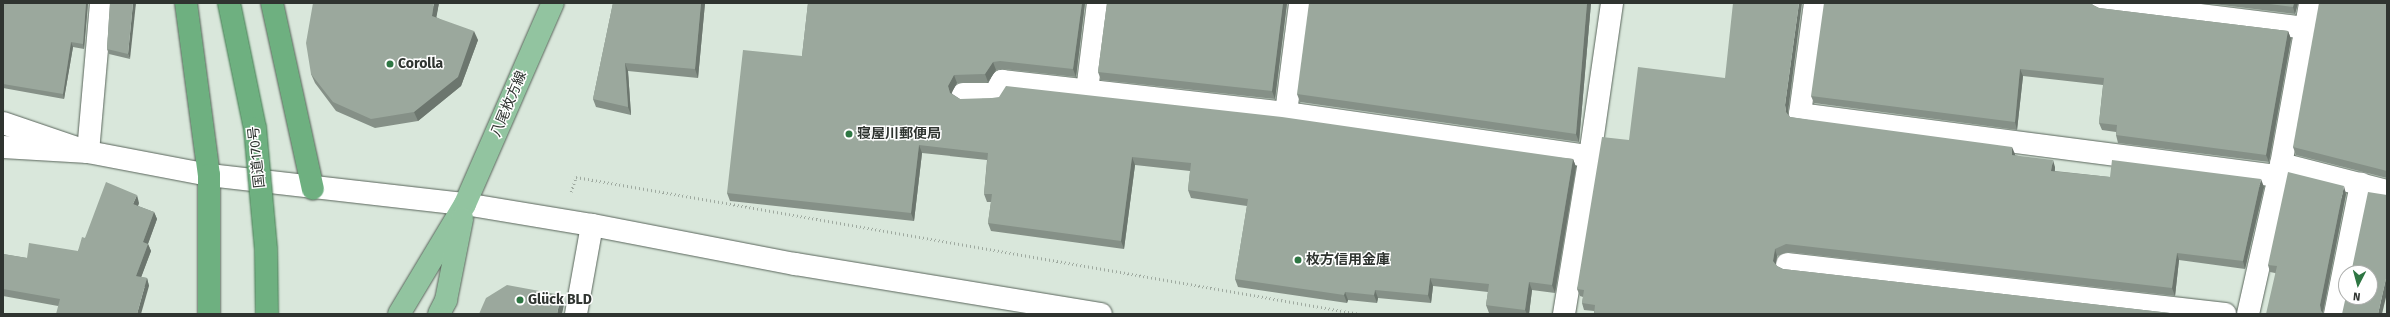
<!DOCTYPE html>
<html>
<head>
<meta charset="utf-8">
<style>
  body { margin:0 }
  #map { position:relative; width:2390px; height:317px; overflow:hidden; background:#d9e7db; font-family:"Fira Sans","Noto Sans JP",sans-serif }
  div>[style] { position:absolute }
  .path>* { height:2.5px; margin-top:-1.25px; transform-origin:0; background:repeating-linear-gradient(90deg,#9faaa0 0 1px,transparent 0 4px) }
  .roads { filter:drop-shadow(0 0 1px #59655b) drop-shadow(0 0 1px #59655b) }
  .pedestrian>* { height:22px; margin:-11px; padding:0 11px; transform-origin:11px; border-radius:11px; background:#fff }
  .minor>* { height:22px; margin:-11px; padding:0 11px; transform-origin:11px; border-radius:11px; background:#fff }
  .tertiary>* { height:22px; margin:-11px; padding:0 11px; transform-origin:11px; border-radius:11px; background:#fff }
  .primary>* { height:22px; margin:-11px; padding:0 11px; transform-origin:11px; border-radius:11px; background:#92c4a0 }
  .trunk>* { height:22px; margin:-11px; padding:0 11px; transform-origin:11px; border-radius:11px; background:#6eb080 }
  .bridges { filter:drop-shadow(0 0 1px #41784f) drop-shadow(0 0 1px #41784f) }
  .trunk-bridge>* { height:22px; margin:-11px; padding:0 11px; transform-origin:11px; border-radius:11px; background:#6eb080 }
  .wall>* { inset:0; background:#859087 }
  .shaded-wall>* { inset:0; background:#6c766e }
  .building>* { inset:0; background:#9ba89d }
  .dots>* { width:11px; height:11px; translate:-50% -50%; box-sizing:border-box; border:2px solid #fff; border-radius:50% }
  span { translate:-50% -50%; white-space:nowrap; text-align:center; line-height:1.15; -webkit-text-stroke:3px #fff; paint-order:stroke }
  .poi-label { font-size:14px; color:#2f3430; font-weight:700 }
  .left { translate:0 -50%; text-align:left }
  .street-label { font-size:14px; color:#2f3430 }
  .frame { position:absolute; inset:0; border:4px solid #2f3430; pointer-events:none }
  .north { position:absolute; left:2338px; top:265px; width:40px; height:40px; box-sizing:border-box; background:#fff; border:1px solid #acaeac; border-radius:50%; rotate:186deg; font-size:11px; font-weight:700; line-height:16px; text-align:center; color:#2f3430 }
  .north::after { content:''; display:block; margin:auto; width:14px; height:18px; background:#2e7643; clip-path:polygon(50% 0,100% 100%,50% 72%,0 100%) }
</style>
</head>
<body>
<div id="map">
  <div class="path">
    <div style="left:571px;top:192px;width:16px;rotate:-72deg"></div>
    <div style="left:576px;top:177px;width:796px;rotate:9.91deg"></div>
  </div>
  <div class="roads">
    <div class="pedestrian">
      <div style="left:2335px;top:314px;width:133px;rotate:-78.7deg"></div>
    </div>
    <div class="minor">
      <div style="left:1815px;top:3px;width:112px;rotate:97.7deg"></div>
      <div style="left:1800px;top:114px;width:483px;rotate:7.4deg"></div>
      <div style="left:2103px;top:3px;width:205px;rotate:7deg"></div>
      <div style="left:1087px;top:91px;width:89px;rotate:-82.9deg"></div>
      <div style="left:963px;top:94px;width:32px"></div>
      <div style="left:995px;top:94px;width:15px;rotate:-62deg"></div>
      <div style="left:1002px;top:81px;width:286px;rotate:6.4deg"></div>
      <div style="left:1286px;top:113px;width:307px;rotate:8.1deg"></div>
      <div style="left:1286px;top:113px;width:111px;rotate:-82.7deg"></div>
      <div style="left:3px;top:123px;width:90px;rotate:18.8deg"></div>
      <div style="left:88px;top:152px;width:123px;rotate:10.8deg"></div>
      <div style="left:3px;top:147px;width:85px;rotate:3.4deg"></div>
      <div style="left:88px;top:152px;width:150px;rotate:-85deg"></div>
      <div style="left:2281px;top:164px;width:109px;rotate:14.3deg"></div>
      <div style="left:1787px;top:264px;width:441px;rotate:6.5deg"></div>
      <div style="left:576px;top:314px;width:90px;rotate:-79.8deg"></div>
      <div style="left:1564px;top:314px;width:160px;rotate:-80.7deg"></div>
      <div style="left:1590px;top:156px;width:155px;rotate:-81.8deg"></div>
      <div style="left:2248px;top:314px;width:141px;rotate:-77.3deg"></div>
      <div style="left:2279px;top:176px;width:176px;rotate:-79.8deg"></div>
    </div>
    <div class="tertiary">
      <div style="left:209px;top:175px;width:258px;rotate:6.5deg"></div>
      <div style="left:465px;top:204px;width:129px;rotate:9.4deg"></div>
      <div style="left:592px;top:225px;width:207px;rotate:10.9deg"></div>
      <div style="left:795px;top:264px;width:310px;rotate:9.3deg"></div>
    </div>
    <div class="primary">
      <div style="left:399px;top:314px;width:128px;rotate:-59deg"></div>
      <div style="left:465px;top:204px;width:219px;rotate:-66.4deg"></div>
      <div style="left:439px;top:314px;width:16px;rotate:-63deg"></div>
      <div style="left:446px;top:300px;width:83px;rotate:-78.8deg"></div>
    </div>
    <div class="trunk">
      <div style="left:186px;top:3px;width:174px;rotate:82.4deg"></div>
      <div style="left:209px;top:175px;width:139px;rotate:90deg"></div>
      <div style="left:272px;top:3px;width:190px;rotate:77.6deg"></div>
    </div>
  </div>
  <div class="bridges">
    <div class="trunk-bridge">
      <div style="left:229px;top:3px;width:128px;rotate:78.3deg"></div>
      <div style="left:255px;top:128px;width:122px;rotate:84.8deg"></div>
      <div style="left:266px;top:250px;width:64px;rotate:89.1deg"></div>
    </div>
  </div>
  <div class="wall">
    <div style="clip-path:polygon(3px 3px,88px 3px,84px 49px,73px 47px,64px 99px,3px 88px)"></div>
    <div style="clip-path:polygon(110px 3px,130px 59px,109px 54px,107px 49px)"></div>
    <div style="clip-path:polygon(439px 3px,436px 17px,478px 40px,461px 86px,418px 121px,375px 128px,336px 111px,315px 83px,311px 74px)"></div>
    <div style="clip-path:polygon(613px 3px,705px 3px,698px 78px,628px 71px,631px 115px,596px 107px,593px 99px)"></div>
    <div style="clip-path:polygon(808px 3px,1085px 3px,1076px 77px,1003px 69px,996px 70px,988px 82px,957px 83px,951px 93px,960px 99px,1573px 159px,1576px 167px,1555px 293px,1532px 290px,1529px 314px,1498px 314px,1489px 313px,1486px 305px,1488px 292px,1433px 286px,1431px 303px,1378px 298px,1377px 303px,1348px 300px,1347px 303px,1238px 287px,1235px 279px,1247px 206px,1191px 198px,1188px 190px,1190px 171px,1135px 165px,1124px 249px,991px 231px,988px 223px,991px 202px,987px 202px,984px 194px,987px 160px,922px 153px,914px 221px,730px 201px,727px 193px,802px 56px)"></div>
    <div style="clip-path:polygon(1107px 3px,1287px 3px,1275px 99px,1101px 80px,1098px 72px)"></div>
    <div style="clip-path:polygon(1591px 3px,1579px 142px,1300px 102px,1297px 94px)"></div>
    <div style="clip-path:polygon(2205px 3px,2298px 3px,2295px 14px)"></div>
    <div style="clip-path:polygon(2387px 3px,2387px 178px,2296px 155px,2293px 147px)"></div>
    <div style="clip-path:polygon(2093px 5px,2099px 8px,2288px 31px,2291px 39px,2269px 162px,2118px 143px,2116px 135px,2116px 132px,2102px 130px,2099px 123px,2103px 85px,2023px 76px,2017px 130px,1814px 103px,1811px 96px)"></div>
    <div style="clip-path:polygon(1725px 78px,1788px 112px,1788px 114px,1790px 117px,2015px 154px,2015px 155px,2055px 167px,2055px 171px,2110px 177px,2264px 187px,2245px 269px,2179px 260px,2175px 296px,1788px 252px,1777px 256px,1776px 265px,1777px 266px,1783px 269px,2170px 313px,2170px 314px,1594px 314px,1594px 311px,1584px 310px,1582px 303px,1583px 297px,1580px 296px,1577px 289px,1629px 140px)"></div>
    <div style="clip-path:polygon(2346px 194px,2323px 312px,2323px 313px,2275px 273px,2270px 272px,2268px 265px)"></div>
    <div style="clip-path:polygon(139px 203px,138px 206px,154px 212px,157px 219px,148px 244px,151px 251px,141px 277px,147px 278px,149px 286px,58px 306px,3px 296px,3px 254px,27px 258px,78px 251px,85px 238px)"></div>
  </div>
  <div class="shaded-wall">
    <div style="clip-path:polygon(86px 3px,88px 3px,84px 49px,83px 44px)"></div>
    <div style="clip-path:polygon(133px 3px,136px 3px,130px 59px,128px 54px)"></div>
    <div style="clip-path:polygon(434px 3px,439px 3px,435px 25px,432px 16px)"></div>
    <div style="clip-path:polygon(701px 3px,705px 3px,698px 78px,695px 69px)"></div>
    <div style="clip-path:polygon(1082px 3px,1085px 3px,1076px 77px,1073px 69px)"></div>
    <div style="clip-path:polygon(1283px 3px,1287px 3px,1275px 99px,1272px 91px)"></div>
    <div style="clip-path:polygon(1587px 3px,1591px 3px,1579px 142px,1576px 134px)"></div>
    <div style="clip-path:polygon(1799px 3px,1802px 3px,1788px 112px,1789px 119px,1786px 112px,1785px 105px)"></div>
    <div style="clip-path:polygon(2294px 3px,2298px 3px,2295px 14px,2293px 7px)"></div>
    <div style="clip-path:polygon(474px 31px,478px 40px,461px 86px,418px 121px,414px 112px)"></div>
    <div style="clip-path:polygon(2288px 31px,2291px 39px,2269px 162px,2266px 155px)"></div>
    <div style="clip-path:polygon(71px 42px,73px 47px,64px 99px,63px 94px)"></div>
    <div style="clip-path:polygon(993px 62px,996px 70px,988px 82px,985px 74px)"></div>
    <div style="clip-path:polygon(625px 63px,628px 71px,631px 115px,628px 107px)"></div>
    <div style="clip-path:polygon(2020px 69px,2023px 76px,2017px 130px,2015px 122px)"></div>
    <div style="clip-path:polygon(954px 75px,957px 83px,951px 94px,950px 93px,948px 86px)"></div>
    <div style="clip-path:polygon(919px 145px,922px 153px,914px 221px,911px 213px)"></div>
    <div style="clip-path:polygon(2012px 147px,2015px 154px,2014px 162px,2012px 155px)"></div>
    <div style="clip-path:polygon(1132px 157px,1135px 165px,1124px 249px,1121px 241px)"></div>
    <div style="clip-path:polygon(1573px 159px,1576px 167px,1555px 293px,1552px 285px)"></div>
    <div style="clip-path:polygon(2053px 160px,2055px 167px,2054px 178px,2051px 171px)"></div>
    <div style="clip-path:polygon(2261px 179px,2264px 187px,2245px 269px,2243px 261px)"></div>
    <div style="clip-path:polygon(2344px 186px,2346px 194px,2323px 312px,2323px 314px,2321px 311px,2320px 305px)"></div>
    <div style="clip-path:polygon(137px 195px,139px 203px,136px 211px,133px 204px)"></div>
    <div style="clip-path:polygon(154px 212px,157px 219px,146px 249px,143px 242px)"></div>
    <div style="clip-path:polygon(148px 244px,151px 251px,139px 283px,136px 276px)"></div>
    <div style="clip-path:polygon(1775px 249px,1777px 256px,1775px 269px,1773px 261px)"></div>
    <div style="clip-path:polygon(2177px 253px,2179px 260px,2175px 296px,2172px 288px)"></div>
    <div style="clip-path:polygon(2387px 274px,2387px 293px,2382px 314px,2378px 314px)"></div>
    <div style="clip-path:polygon(147px 278px,149px 286px,141px 314px,137px 314px)"></div>
    <div style="clip-path:polygon(1430px 278px,1433px 286px,1431px 303px,1428px 295px)"></div>
    <div style="clip-path:polygon(1529px 282px,1532px 290px,1529px 314px,1527px 314px,1525px 310px)"></div>
    <div style="clip-path:polygon(1375px 290px,1378px 298px,1377px 303px,1374px 295px)"></div>
    <div style="clip-path:polygon(1345px 292px,1348px 300px,1347px 303px,1344px 295px)"></div>
    <div style="clip-path:polygon(561px 295px,564px 305px,562px 314px,557px 314px)"></div>
  </div>
  <div class="building">
    <div style="clip-path:polygon(3px 3px,86px 3px,83px 44px,71px 42px,63px 94px,3px 84px)"></div>
    <div style="clip-path:polygon(110px 3px,133px 3px,128px 54px,107px 49px)"></div>
    <div style="clip-path:polygon(313px 3px,434px 3px,432px 16px,474px 31px,458px 77px,414px 112px,371px 119px,333px 102px,311px 74px,306px 43px)"></div>
    <div style="clip-path:polygon(613px 3px,701px 3px,695px 69px,625px 63px,628px 107px,593px 99px)"></div>
    <div style="clip-path:polygon(808px 3px,1082px 3px,1073px 69px,1000px 61px,993px 62px,985px 74px,954px 75px,948px 86px,950px 93px,960px 99px,992px 98px,999px 97px,1006px 86px,1282px 117px,1573px 159px,1552px 285px,1529px 282px,1525px 310px,1486px 305px,1489px 284px,1430px 278px,1428px 295px,1375px 290px,1374px 295px,1345px 292px,1344px 295px,1235px 279px,1248px 199px,1188px 190px,1191px 163px,1132px 157px,1121px 241px,988px 223px,992px 194px,984px 194px,988px 153px,919px 145px,911px 213px,727px 193px,743px 50px,802px 56px)"></div>
    <div style="clip-path:polygon(1107px 3px,1283px 3px,1272px 91px,1098px 72px)"></div>
    <div style="clip-path:polygon(1309px 3px,1587px 3px,1576px 134px,1297px 94px)"></div>
    <div style="clip-path:polygon(1733px 3px,1799px 3px,1785px 105px,1786px 112px,1790px 117px,2012px 147px,2012px 155px,2053px 160px,2051px 171px,2110px 177px,2112px 160px,2261px 179px,2243px 261px,2177px 253px,2172px 288px,1786px 244px,1775px 249px,1773px 261px,1777px 266px,1783px 269px,2170px 313px,2170px 314px,1594px 314px,1595px 305px,1582px 303px,1584px 290px,1577px 289px,1602px 137px,1629px 140px,1638px 67px,1725px 78px)"></div>
    <div style="clip-path:polygon(1824px 3px,2091px 3px,2093px 5px,2099px 8px,2288px 31px,2266px 155px,2116px 135px,2117px 125px,2099px 123px,2104px 78px,2020px 69px,2015px 122px,1811px 96px)"></div>
    <div style="clip-path:polygon(2262px 3px,2294px 3px,2293px 7px)"></div>
    <div style="clip-path:polygon(2319px 3px,2387px 3px,2387px 171px,2293px 147px)"></div>
    <div style="clip-path:polygon(2288px 172px,2344px 186px,2320px 305px,2321px 311px,2324px 314px,2266px 314px,2277px 266px,2268px 265px)"></div>
    <div style="clip-path:polygon(106px 182px,137px 195px,133px 204px,154px 212px,143px 242px,148px 244px,136px 276px,147px 278px,137px 314px,56px 314px,60px 299px,3px 289px,3px 254px,27px 258px,29px 243px,78px 251px,82px 237px,85px 238px)"></div>
    <div style="clip-path:polygon(2368px 192px,2387px 195px,2387px 274px,2378px 314px,2342px 314px,2346px 296px,2346px 297px,2370px 297px,2370px 273px,2351px 273px)"></div>
    <div style="clip-path:polygon(507px 285px,561px 295px,557px 314px,479px 314px,486px 298px)"></div>
  </div>
  <div class="dots">
    <div style="left:390px;top:64px;background:#2e7643"></div>
    <div style="left:849px;top:134px;background:#2e7643"></div>
    <div style="left:1298px;top:260px;background:#2e7643"></div>
    <div style="left:520px;top:300px;background:#2e7643"></div>
  </div>
  <div class="poi-label">
    <span class="left" style="left:398px;top:64px">Corolla</span>
    <span class="left" style="left:857px;top:134px">寝屋川郵便局</span>
    <span class="left" style="left:1306px;top:260px">枚方信用金庫</span>
    <span class="left" style="left:528px;top:300px">Glück BLD</span>
  </div>
  <div class="street-label">
    <span style="left:509px;top:104px;rotate:-67deg">八尾枚方線</span>
    <span style="left:257px;top:157px;rotate:-96deg">国道170号</span>
  </div>
  <div class="frame"></div>
  <div class="north">N</div>
</div>
</body>
</html>
